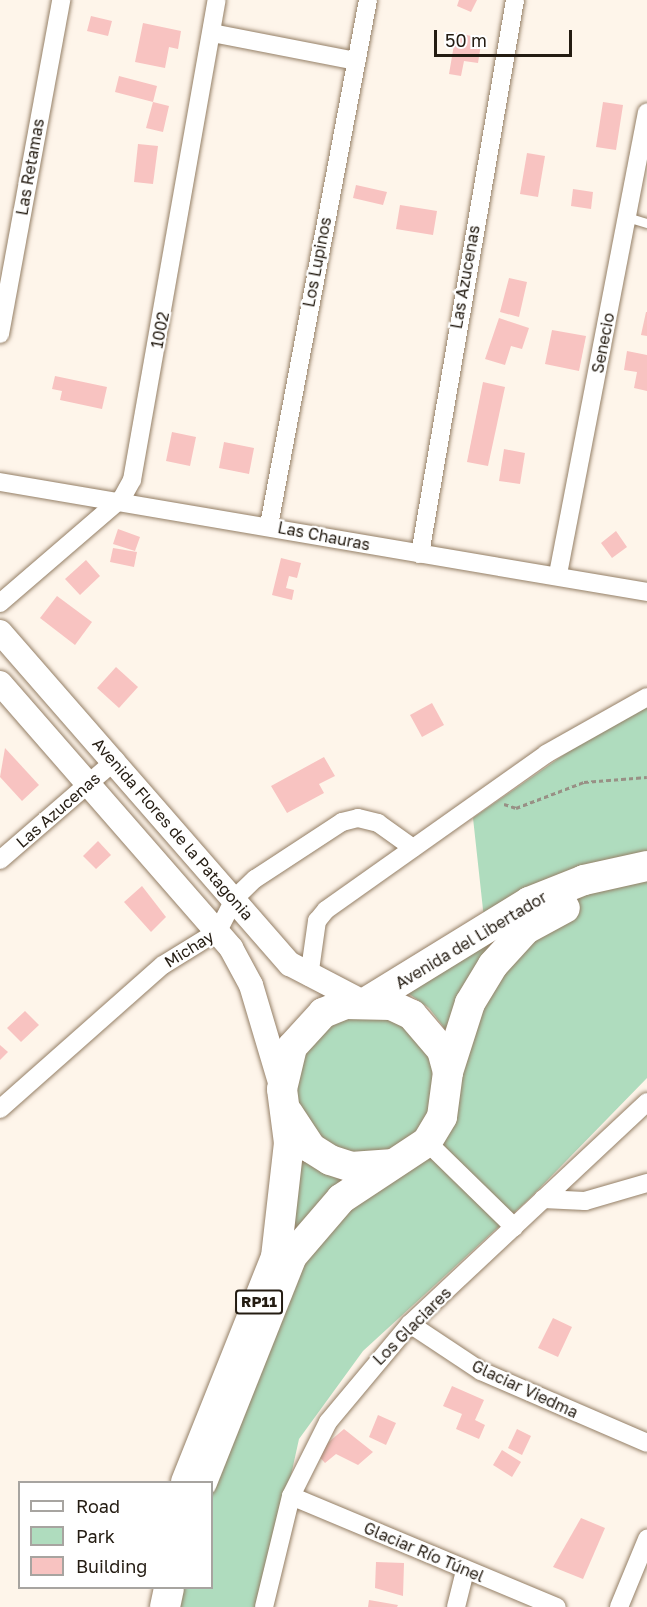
<!DOCTYPE html>
<html>
<head>
<meta charset="utf-8">
<style>
  body { margin:0 }
  #map { position:relative; width:647px; height:1607px; overflow:hidden; background:#fef5ea; font-family:"Golos Text",sans-serif }
  div>[style] { position:absolute }
  .green>* { inset:0; background:#afdcbe }
  .round { border-radius:50% }
  .building>* { inset:0; background:#f8c3c1 }
  .path>* { height:3px; margin-top:-1.5px; transform-origin:0; background:repeating-linear-gradient(90deg,#989085 0 4.5px,transparent 0 7.5px) }
  .roads { filter:drop-shadow(0 0 2px #947f66) drop-shadow(0 0 2px #947f66) }
  .service>* { height:9px; margin:-4.5px; padding:0 4.5px; transform-origin:4.5px; border-radius:4.5px; background:#fff }
  .minor>* { height:18px; margin:-9px; padding:0 9px; transform-origin:9px; border-radius:9px; background:#fff }
  .tertiary>* { height:24px; margin:-12px; padding:0 12px; transform-origin:12px; border-radius:12px; background:#fff }
  .primary>* { height:30px; margin:-15px; padding:0 15px; transform-origin:15px; border-radius:15px; background:#fff }
  span { translate:-50% -50%; white-space:nowrap; text-align:center; line-height:1.15; -webkit-text-stroke:4.5px #fff; paint-order:stroke }
  .shield-label span { padding:2px 4px; background:#fff; border:2px solid; border-radius:4px; -webkit-text-stroke-width:0 }
  .shield-label { font-size:15px; color:#241c12; font-weight:700 }
  .street-label { font-size:16px; color:#241c12 }
  .legend { position:absolute; left:18px; top:1481px; width:195px; height:108px; box-sizing:border-box; background:#fff; border:2px solid #a7a4a0; margin:0; padding:8px 10px; list-style:none; font-size:18px; color:#241c12 }
  .legend li { display:flex; align-items:center; gap:12px; height:30px }
  .legend b { width:30px; border:2px solid #a7a4a0 }
  .scale { position:absolute; left:434px; top:30px; width:138px; height:27px; box-sizing:border-box; border:3px solid #241c12; border-top:0; padding-left:8px; font-size:18px; line-height:21px; white-space:nowrap; color:#241c12; -webkit-text-stroke:4px #fff; paint-order:stroke }
</style>
</head>
<body>
<div id="map">
  <div class="green">
    <div style="clip-path:polygon(647px 697px,647px 1078px,530px 1198px,363px 1351px,299px 1439px,262px 1607px,177px 1607px,181px 1588px,212px 1588px,212px 1489px,291px 1279px,331px 1220px,423px 1156px,449px 1034px,429px 1008px,408px 993px,486px 937px,473px 818px)"></div>
    <div class="round" style="left:294px;top:1014px;width:142px;height:142px"></div>
    <div style="clip-path:polygon(297px 1143px,358px 1175px,286px 1248px)"></div>
  </div>
  <div class="building">
    <div style="clip-path:polygon(459px 0,477px 0,471px 12px,457px 6px)"></div>
    <div style="clip-path:polygon(91px 16px,112px 21px,108px 36px,87px 31px)"></div>
    <div style="clip-path:polygon(143px 23px,181px 31px,178px 49px,169px 47px,165px 68px,135px 62px)"></div>
    <div style="clip-path:polygon(456px 33px,482px 38px,478px 63px,464px 61px,461px 76px,449px 74px)"></div>
    <div style="clip-path:polygon(119px 76px,157px 86px,153px 102px,169px 106px,163px 132px,146px 128px,153px 102px,115px 92px)"></div>
    <div style="clip-path:polygon(603px 102px,623px 105px,616px 150px,596px 147px)"></div>
    <div style="clip-path:polygon(138px 144px,158px 146px,153px 184px,134px 182px)"></div>
    <div style="clip-path:polygon(527px 153px,545px 156px,538px 197px,520px 194px)"></div>
    <div style="clip-path:polygon(356px 185px,387px 192px,383px 205px,353px 198px)"></div>
    <div style="clip-path:polygon(573px 189px,593px 192px,591px 209px,571px 206px)"></div>
    <div style="clip-path:polygon(400px 205px,437px 211px,433px 235px,396px 229px)"></div>
    <div style="clip-path:polygon(509px 278px,527px 282px,519px 317px,500px 312px)"></div>
    <div style="clip-path:polygon(646px 312px,647px 312px,647px 336px,641px 335px)"></div>
    <div style="clip-path:polygon(499px 318px,529px 328px,522px 349px,511px 346px,505px 365px,485px 359px)"></div>
    <div style="clip-path:polygon(552px 330px,586px 336px,579px 371px,545px 364px)"></div>
    <div style="clip-path:polygon(627px 351px,647px 355px,647px 391px,634px 388px,637px 372px,624px 370px)"></div>
    <div style="clip-path:polygon(55px 376px,107px 387px,102px 409px,60px 400px,62px 391px,52px 389px)"></div>
    <div style="clip-path:polygon(483px 382px,505px 387px,488px 466px,467px 462px)"></div>
    <div style="clip-path:polygon(172px 432px,196px 437px,190px 466px,166px 461px)"></div>
    <div style="clip-path:polygon(224px 442px,254px 448px,249px 474px,219px 468px)"></div>
    <div style="clip-path:polygon(504px 449px,525px 453px,520px 484px,499px 481px)"></div>
    <div style="clip-path:polygon(118px 529px,140px 537px,135px 551px,113px 544px)"></div>
    <div style="clip-path:polygon(616px 531px,627px 547px,612px 558px,601px 543px)"></div>
    <div style="clip-path:polygon(113px 548px,137px 552px,134px 567px,110px 562px)"></div>
    <div style="clip-path:polygon(281px 558px,301px 563px,297px 578px,289px 576px,286px 588px,294px 590px,292px 600px,272px 595px)"></div>
    <div style="clip-path:polygon(86px 560px,100px 576px,80px 595px,65px 579px)"></div>
    <div style="clip-path:polygon(57px 596px,92px 622px,75px 645px,40px 618px)"></div>
    <div style="clip-path:polygon(116px 667px,138px 687px,119px 708px,97px 688px)"></div>
    <div style="clip-path:polygon(432px 703px,444px 725px,422px 737px,410px 715px)"></div>
    <div style="clip-path:polygon(5px 748px,39px 785px,22px 801px,0 777px)"></div>
    <div style="clip-path:polygon(324px 757px,335px 776px,319px 784px,324px 793px,287px 813px,271px 786px)"></div>
    <div style="clip-path:polygon(98px 841px,111px 855px,96px 869px,83px 856px)"></div>
    <div style="clip-path:polygon(142px 886px,166px 917px,151px 932px,124px 902px)"></div>
    <div style="clip-path:polygon(25px 1011px,39px 1025px,21px 1042px,7px 1028px)"></div>
    <div style="clip-path:polygon(0 1045px,8px 1052px,0 1060px)"></div>
    <div style="clip-path:polygon(553px 1318px,572px 1327px,558px 1357px,538px 1348px)"></div>
    <div style="clip-path:polygon(452px 1386px,484px 1400px,475px 1420px,485px 1425px,479px 1439px,456px 1429px,462px 1414px,443px 1406px)"></div>
    <div style="clip-path:polygon(378px 1415px,396px 1423px,386px 1445px,369px 1437px)"></div>
    <div style="clip-path:polygon(344px 1429px,373px 1452px,358px 1465px,336px 1454px,325px 1463px,316px 1453px)"></div>
    <div style="clip-path:polygon(517px 1429px,531px 1436px,522px 1455px,508px 1448px)"></div>
    <div style="clip-path:polygon(502px 1450px,521px 1462px,512px 1477px,493px 1465px)"></div>
    <div style="clip-path:polygon(581px 1518px,605px 1528px,583px 1579px,553px 1567px)"></div>
    <div style="clip-path:polygon(376px 1562px,404px 1563px,403px 1596px,375px 1588px)"></div>
    <div style="clip-path:polygon(369px 1600px,398px 1605px,397px 1607px,368px 1607px)"></div>
  </div>
  <div class="path">
    <div style="left:504px;top:804px;width:13px;rotate:18deg"></div>
    <div style="left:516px;top:808px;width:73px;rotate:-20.9deg"></div>
    <div style="left:584px;top:782px;width:63px;rotate:-4.5deg"></div>
  </div>
  <div class="roads">
    <div class="service">
      <div style="left:627px;top:217px;width:21px;rotate:17deg"></div>
    </div>
    <div class="minor">
      <div style="left:212px;top:33px;width:147px;rotate:11deg"></div>
      <div style="left:0;top:334px;width:340px;rotate:-79.6deg"></div>
      <div style="left:0;top:482px;width:656px;rotate:9.65deg"></div>
      <div style="left:269px;top:525px;width:534px;rotate:-79.32deg"></div>
      <div style="left:420px;top:554px;width:562px;rotate:-80.27deg"></div>
      <div style="left:558px;top:574px;width:470px;rotate:-79.1deg"></div>
      <div style="left:0;top:603px;width:161px;rotate:-40.7deg"></div>
      <div style="left:122px;top:498px;width:21px;rotate:-61deg"></div>
      <div style="left:132px;top:480px;width:487px;rotate:-80deg"></div>
      <div style="left:0;top:860px;width:153px;rotate:-40.8deg"></div>
      <div style="left:309px;top:977px;width:57px;rotate:-81.9deg"></div>
      <div style="left:317px;top:921px;width:14px;rotate:-51deg"></div>
      <div style="left:326px;top:910px;width:270px;rotate:-35.3deg"></div>
      <div style="left:546px;top:754px;width:116px;rotate:-29.4deg"></div>
      <div style="left:0;top:1109px;width:217px;rotate:-41.5deg"></div>
      <div style="left:163px;top:965px;width:65px;rotate:-31.7deg"></div>
      <div style="left:218px;top:931px;width:36px;rotate:-63deg"></div>
      <div style="left:234px;top:899px;width:29px;rotate:-44deg"></div>
      <div style="left:255px;top:879px;width:104px;rotate:-33.2deg"></div>
      <div style="left:342px;top:822px;width:16px;rotate:-14deg"></div>
      <div style="left:358px;top:818px;width:21px;rotate:14deg"></div>
      <div style="left:378px;top:823px;width:43px;rotate:35.5deg"></div>
      <div style="left:427px;top:1142px;width:122px;rotate:44.3deg"></div>
      <div style="left:543px;top:1199px;width:42px;rotate:2.7deg"></div>
      <div style="left:585px;top:1201px;width:65px;rotate:-16.2deg"></div>
      <div style="left:410px;top:1324px;width:85px;rotate:33.5deg"></div>
      <div style="left:481px;top:1371px;width:181px;rotate:23.4deg"></div>
      <div style="left:291px;top:1496px;width:288px;rotate:22.7deg"></div>
      <div style="left:264px;top:1607px;width:114px;rotate:-76.3deg"></div>
      <div style="left:291px;top:1496px;width:83px;rotate:-63.4deg"></div>
      <div style="left:328px;top:1422px;width:128px;rotate:-50.1deg"></div>
      <div style="left:410px;top:1324px;width:325px;rotate:-43.1deg"></div>
      <div style="left:456px;top:1607px;width:37px;rotate:-76deg"></div>
      <div style="left:619px;top:1607px;width:74px;rotate:-67.6deg"></div>
    </div>
    <div class="tertiary">
      <div style="left:0;top:632px;width:441px;rotate:48.9deg"></div>
      <div style="left:290px;top:964px;width:82px;rotate:27.5deg"></div>
      <div style="left:0;top:683px;width:352px;rotate:48.9deg"></div>
      <div style="left:231px;top:948px;width:42px;rotate:61.6deg"></div>
      <div style="left:251px;top:985px;width:109px;rotate:73.4deg"></div>
    </div>
    <div class="primary">
      <div style="left:368px;top:1001px;width:189px;rotate:-31.6deg"></div>
      <div style="left:529px;top:902px;width:59px;rotate:-21.8deg"></div>
      <div style="left:584px;top:880px;width:65px;rotate:-12.5deg"></div>
      <div style="left:448px;top:1072px;width:72px;rotate:-72.3deg"></div>
      <div style="left:470px;top:1003px;width:44px;rotate:-58.8deg"></div>
      <div style="left:493px;top:965px;width:49px;rotate:-47.5deg"></div>
      <div style="left:526px;top:929px;width:44px;rotate:-28.3deg"></div>
      <div style="left:288px;top:1113px;width:42px;rotate:56.7deg"></div>
      <div style="left:311px;top:1148px;width:22px;rotate:32deg"></div>
      <div style="left:330px;top:1160px;width:22px;rotate:18deg"></div>
      <div style="left:351px;top:1167px;width:39px;rotate:-4deg"></div>
      <div style="left:186px;top:1482px;width:242px;rotate:-68.2deg"></div>
      <div style="left:276px;top:1257px;width:115px;rotate:-83.5deg"></div>
      <div style="left:289px;top:1143px;width:54px;rotate:-97.4deg"></div>
      <div style="left:282px;top:1089px;width:43px;rotate:-76.6deg"></div>
      <div style="left:292px;top:1047px;width:46px;rotate:-47.6deg"></div>
      <div style="left:323px;top:1013px;width:24px;rotate:-22deg"></div>
      <div style="left:345px;top:1004px;width:46px;rotate:1.2deg"></div>
      <div style="left:391px;top:1005px;width:23px;rotate:25deg"></div>
      <div style="left:412px;top:1015px;width:46px;rotate:49.4deg"></div>
      <div style="left:442px;top:1050px;width:23px;rotate:75deg"></div>
      <div style="left:448px;top:1072px;width:45px;rotate:97.6deg"></div>
      <div style="left:442px;top:1117px;width:29px;rotate:121deg"></div>
      <div style="left:427px;top:1142px;width:103px;rotate:146.5deg"></div>
      <div style="left:341px;top:1199px;width:75px;rotate:130.7deg"></div>
      <div style="left:292px;top:1256px;width:243px;rotate:111.7deg"></div>
      <div style="left:165px;top:1607px;width:19px;rotate:-78deg"></div>
    </div>
  </div>
  <div class="shield-label">
    <span style="left:259px;top:1302px">RP11</span>
  </div>
  <div class="street-label">
    <span style="left:30px;top:167px;rotate:-80deg">Las Retamas</span>
    <span style="left:317px;top:262px;rotate:-79deg">Los Lupinos</span>
    <span style="left:465px;top:277px;rotate:-80deg">Las Azucenas</span>
    <span style="left:160px;top:330px;rotate:-79deg">1002</span>
    <span style="left:603px;top:343px;rotate:-79deg">Senecio</span>
    <span style="left:324px;top:536px;rotate:11deg">Las Chauras</span>
    <span style="left:58px;top:810px;rotate:-41deg">Las Azucenas</span>
    <span style="left:173px;top:829px;rotate:49deg">Avenida Flores de la Patagonia</span>
    <span style="left:471px;top:940px;rotate:-31deg">Avenida del Libertador</span>
    <span style="left:189px;top:949px;rotate:-32deg">Michay</span>
    <span style="left:412px;top:1326px;rotate:-45deg">Los Glaciares</span>
    <span style="left:525px;top:1389px;rotate:25deg">Glaciar Viedma</span>
    <span style="left:424px;top:1552px;rotate:23deg">Glaciar Río Túnel</span>
  </div>
  <ul class="legend">
  <li><b style="height:8px;background:#fff"></b>Road</li>
  <li><b style="height:16px;background:#afdcbe"></b>Park</li>
  <li><b style="height:16px;background:#f8c3c1"></b>Building</li>
  </ul>
  <div class="scale">50 m</div>
</div>
</body>
</html>
